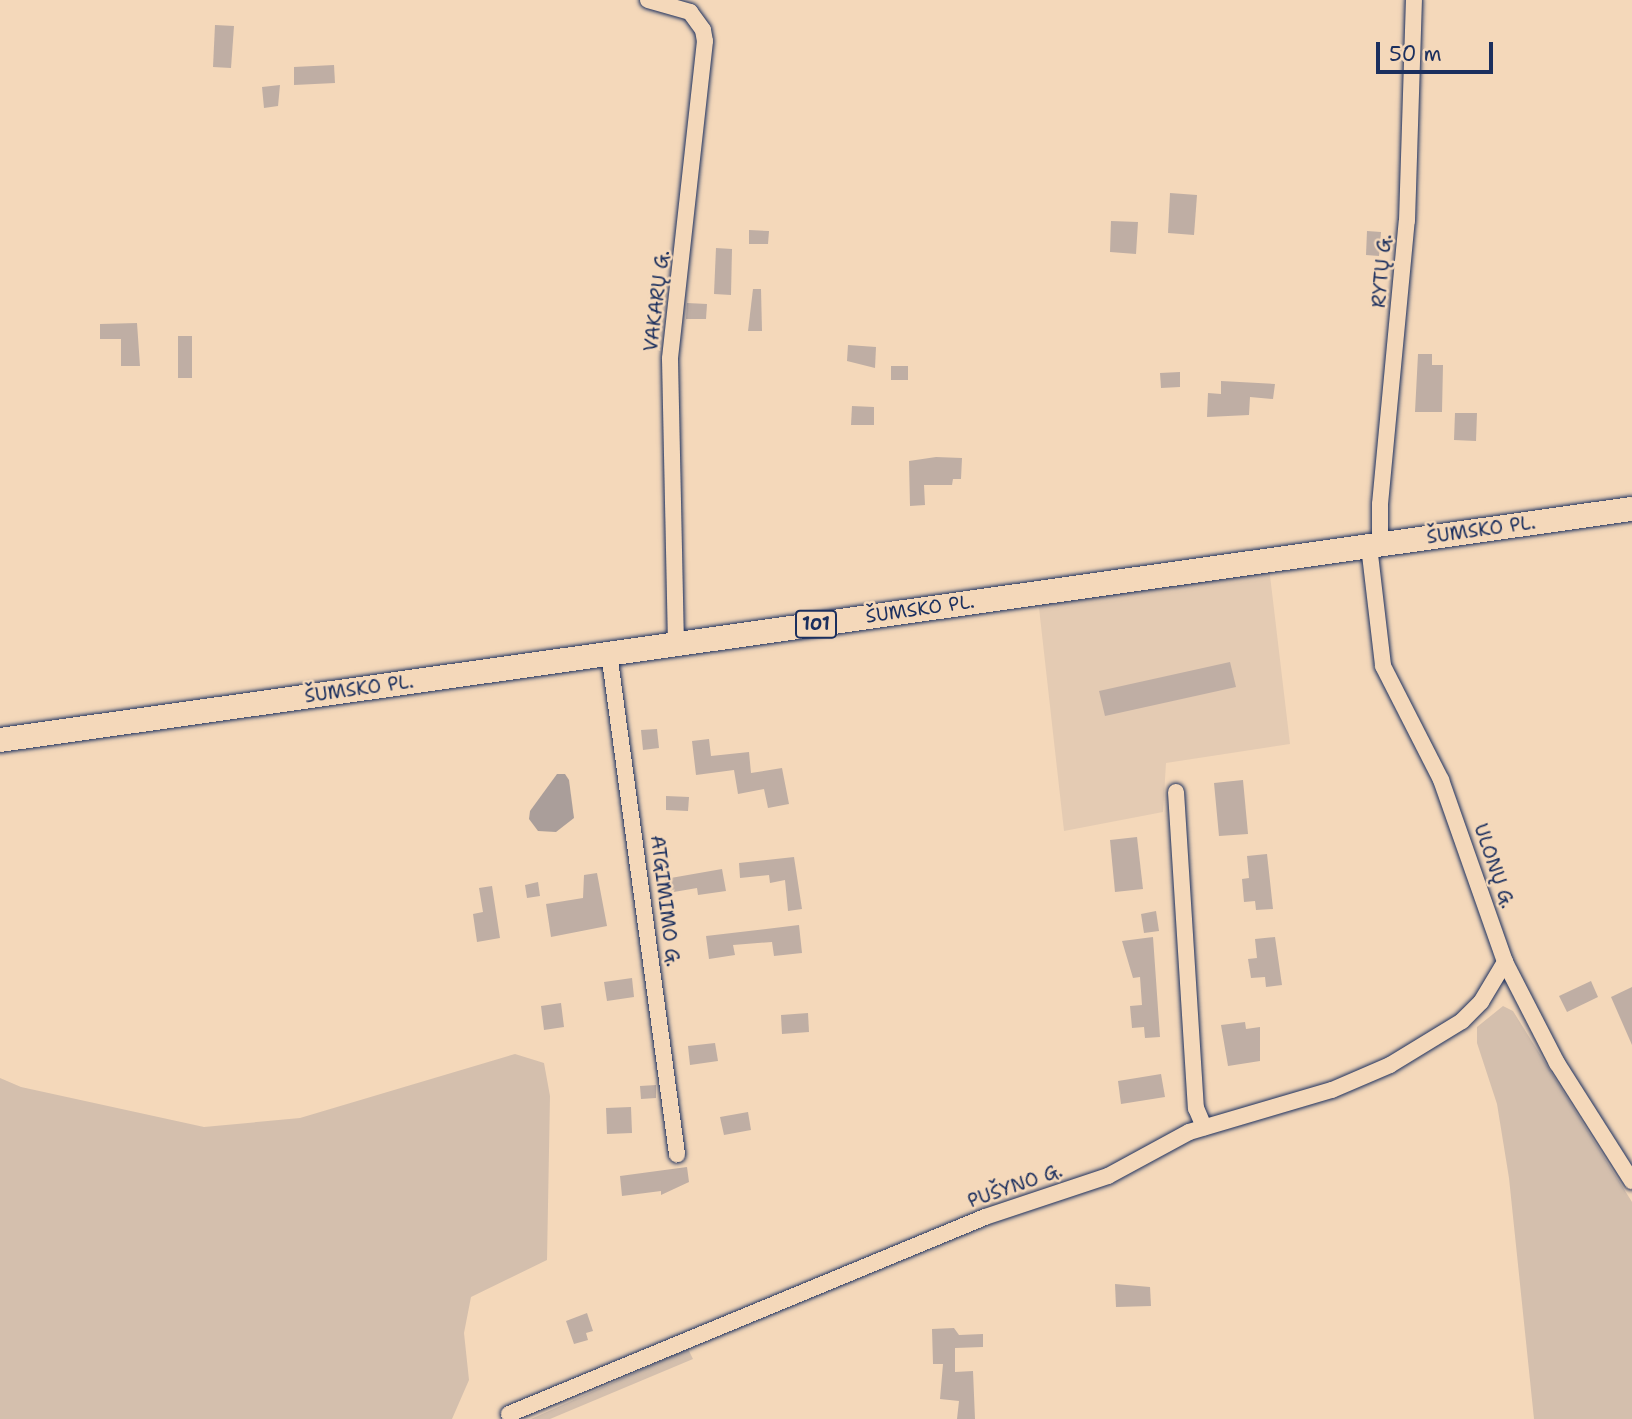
<!DOCTYPE html>
<html>
<head>
<meta charset="utf-8">
<style>
  body { margin:0 }
  #map { position:relative; width:1632px; height:1419px; overflow:hidden; background:#f4d8ba; font-family:"Shantell Sans",sans-serif }
  div>[style] { position:absolute }
  .built>* { inset:0; background:#e4cbb3 }
  .green>* { inset:0; background:#d4bfad }
  .water>* { inset:0; background:#aa9e9a }
  .building>* { inset:0; background:#bfaea4 }
  .roads { filter:drop-shadow(0 0 2px #1b2f5e) drop-shadow(0 0 2px #1b2f5e) }
  .street>* { height:16px; margin:-8px; padding:0 8px; transform-origin:8px; border-radius:8px; background:#f4d8ba }
  .primary>* { height:24px; margin:-12px; padding:0 12px; transform-origin:12px; border-radius:12px; background:#f4d8ba }
  span { translate:-50% -50%; white-space:nowrap; text-align:center; line-height:1.15; -webkit-text-stroke:5px #f4d8ba; paint-order:stroke }
  .shield-label span { padding:2px 5px; background:#f4d8ba; border:2px solid; border-radius:5px; -webkit-text-stroke-width:0 }
  .shield-label { font-size:18px; color:#1b2f5e; font-weight:700 }
  .street-label { font-size:19px; color:#1b2f5e }
  .scale { position:absolute; left:1376px; top:42px; width:117px; height:32px; box-sizing:border-box; border:4px solid #1b2f5e; border-top:0; padding-left:9px; font-size:21px; line-height:24px; white-space:nowrap; color:#1b2f5e; -webkit-text-stroke:5px #f4d8ba; paint-order:stroke }
</style>
</head>
<body>
<div id="map">
  <div class="built">
    <div style="clip-path:polygon(1269px 567px,1290px 744px,1166px 763px,1163px 812px,1064px 831px,1038px 599px)"></div>
  </div>
  <div class="green">
    <div style="clip-path:polygon(1503px 1006px,1513px 1011px,1632px 1202px,1632px 1419px,1534px 1419px,1509px 1178px,1497px 1104px,1477px 1043px,1477px 1027px)"></div>
    <div style="clip-path:polygon(515px 1054px,544px 1063px,550px 1096px,547px 1260px,471px 1297px,464px 1333px,469px 1380px,452px 1419px,0 1419px,0 1078px,21px 1087px,204px 1127px,300px 1118px)"></div>
    <div style="clip-path:polygon(688px 1349px,693px 1359px,550px 1419px,531px 1419px)"></div>
  </div>
  <div class="water">
    <div style="clip-path:polygon(557px 774px,565px 774px,569px 780px,574px 818px,556px 832px,538px 831px,529px 819px,530px 811px)"></div>
  </div>
  <div class="building">
    <div style="clip-path:polygon(215px 25px,234px 26px,231px 68px,213px 67px)"></div>
    <div style="clip-path:polygon(334px 65px,335px 83px,294px 85px,294px 67px)"></div>
    <div style="clip-path:polygon(280px 85px,278px 106px,264px 108px,262px 87px)"></div>
    <div style="clip-path:polygon(1170px 193px,1197px 195px,1194px 235px,1168px 233px)"></div>
    <div style="clip-path:polygon(1111px 221px,1138px 222px,1136px 254px,1110px 252px)"></div>
    <div style="clip-path:polygon(749px 230px,769px 231px,768px 244px,749px 244px)"></div>
    <div style="clip-path:polygon(1367px 231px,1381px 232px,1379px 256px,1366px 255px)"></div>
    <div style="clip-path:polygon(716px 248px,732px 249px,731px 295px,714px 294px)"></div>
    <div style="clip-path:polygon(753px 289px,761px 289px,762px 331px,748px 331px)"></div>
    <div style="clip-path:polygon(687px 303px,707px 304px,706px 319px,686px 319px)"></div>
    <div style="clip-path:polygon(137px 323px,140px 366px,121px 366px,121px 339px,100px 339px,100px 324px)"></div>
    <div style="clip-path:polygon(178px 336px,192px 336px,192px 378px,178px 378px)"></div>
    <div style="clip-path:polygon(848px 345px,876px 347px,875px 368px,847px 361px)"></div>
    <div style="clip-path:polygon(1418px 354px,1432px 354px,1432px 365px,1443px 365px,1442px 412px,1415px 412px)"></div>
    <div style="clip-path:polygon(891px 366px,908px 366px,908px 380px,891px 380px)"></div>
    <div style="clip-path:polygon(1180px 372px,1180px 387px,1161px 388px,1160px 373px)"></div>
    <div style="clip-path:polygon(1221px 381px,1275px 384px,1273px 399px,1250px 397px,1249px 415px,1207px 417px,1208px 393px,1221px 394px)"></div>
    <div style="clip-path:polygon(852px 406px,874px 407px,874px 425px,851px 425px)"></div>
    <div style="clip-path:polygon(1455px 413px,1477px 413px,1476px 441px,1454px 440px)"></div>
    <div style="clip-path:polygon(936px 457px,962px 458px,961px 479px,953px 479px,952px 485px,924px 485px,925px 505px,910px 506px,909px 461px)"></div>
    <div style="clip-path:polygon(1230px 662px,1236px 687px,1105px 716px,1099px 691px)"></div>
    <div style="clip-path:polygon(657px 729px,659px 748px,643px 750px,641px 730px)"></div>
    <div style="clip-path:polygon(709px 739px,711px 756px,749px 752px,751px 773px,782px 768px,789px 804px,768px 808px,764px 789px,738px 794px,734px 770px,696px 775px,692px 741px)"></div>
    <div style="clip-path:polygon(1243px 780px,1248px 834px,1219px 836px,1214px 783px)"></div>
    <div style="clip-path:polygon(666px 796px,689px 797px,688px 811px,666px 810px)"></div>
    <div style="clip-path:polygon(1137px 837px,1143px 889px,1115px 892px,1110px 840px)"></div>
    <div style="clip-path:polygon(1267px 854px,1273px 909px,1256px 910px,1255px 901px,1244px 902px,1242px 879px,1249px 878px,1247px 856px)"></div>
    <div style="clip-path:polygon(794px 857px,802px 909px,788px 911px,785px 880px,770px 883px,769px 875px,740px 878px,739px 863px)"></div>
    <div style="clip-path:polygon(722px 869px,726px 891px,698px 895px,697px 888px,668px 893px,665px 879px)"></div>
    <div style="clip-path:polygon(597px 873px,607px 926px,551px 937px,546px 904px,583px 898px,584px 875px)"></div>
    <div style="clip-path:polygon(538px 882px,540px 896px,527px 898px,525px 885px)"></div>
    <div style="clip-path:polygon(492px 886px,500px 938px,477px 942px,473px 914px,483px 912px,479px 888px)"></div>
    <div style="clip-path:polygon(1156px 911px,1159px 931px,1144px 933px,1141px 914px)"></div>
    <div style="clip-path:polygon(799px 925px,802px 953px,774px 956px,772px 942px,733px 945px,735px 955px,709px 959px,706px 936px)"></div>
    <div style="clip-path:polygon(1153px 937px,1160px 1037px,1145px 1038px,1144px 1027px,1132px 1028px,1130px 1006px,1142px 1005px,1140px 977px,1133px 978px,1122px 941px)"></div>
    <div style="clip-path:polygon(1275px 937px,1282px 985px,1266px 987px,1265px 977px,1251px 978px,1248px 959px,1257px 958px,1255px 939px)"></div>
    <div style="clip-path:polygon(632px 978px,634px 997px,607px 1001px,604px 982px)"></div>
    <div style="clip-path:polygon(1591px 981px,1598px 997px,1567px 1012px,1559px 996px)"></div>
    <div style="clip-path:polygon(1632px 987px,1632px 1045px,1611px 997px)"></div>
    <div style="clip-path:polygon(561px 1003px,564px 1027px,544px 1030px,541px 1006px)"></div>
    <div style="clip-path:polygon(808px 1013px,809px 1032px,782px 1034px,781px 1015px)"></div>
    <div style="clip-path:polygon(1245px 1022px,1246px 1029px,1260px 1027px,1260px 1061px,1228px 1066px,1221px 1025px)"></div>
    <div style="clip-path:polygon(715px 1043px,718px 1061px,690px 1065px,688px 1046px)"></div>
    <div style="clip-path:polygon(1161px 1074px,1165px 1097px,1121px 1104px,1118px 1081px)"></div>
    <div style="clip-path:polygon(656px 1085px,656px 1098px,641px 1099px,640px 1086px)"></div>
    <div style="clip-path:polygon(631px 1107px,632px 1133px,607px 1134px,606px 1108px)"></div>
    <div style="clip-path:polygon(748px 1112px,751px 1130px,724px 1135px,720px 1117px)"></div>
    <div style="clip-path:polygon(687px 1167px,689px 1182px,661px 1195px,661px 1191px,622px 1196px,620px 1176px)"></div>
    <div style="clip-path:polygon(1115px 1284px,1150px 1287px,1151px 1306px,1116px 1307px)"></div>
    <div style="clip-path:polygon(587px 1313px,593px 1331px,586px 1333px,588px 1340px,574px 1344px,566px 1321px)"></div>
    <div style="clip-path:polygon(954px 1328px,959px 1335px,983px 1334px,983px 1347px,955px 1348px,955px 1372px,973px 1371px,975px 1419px,957px 1419px,959px 1401px,940px 1399px,943px 1364px,933px 1364px,932px 1329px)"></div>
  </div>
  <div class="roads">
    <div class="street">
      <div style="left:648px;top:0;width:44px;rotate:15.9deg"></div>
      <div style="left:690px;top:12px;width:22px;rotate:54deg"></div>
      <div style="left:703px;top:30px;width:11px;rotate:80deg"></div>
      <div style="left:705px;top:41px;width:320px;rotate:96.3deg"></div>
      <div style="left:670px;top:359px;width:285px;rotate:88.8deg"></div>
      <div style="left:1380px;top:544px;width:40px;rotate:-90deg"></div>
      <div style="left:1380px;top:504px;width:284px;rotate:-84.6deg"></div>
      <div style="left:1407px;top:221px;width:221px;rotate:-88.2deg"></div>
      <div style="left:1369px;top:546px;width:121px;rotate:83.3deg"></div>
      <div style="left:1383px;top:666px;width:128px;rotate:63deg"></div>
      <div style="left:1441px;top:780px;width:193px;rotate:70.6deg"></div>
      <div style="left:1505px;top:962px;width:114px;rotate:62.8deg"></div>
      <div style="left:1557px;top:1063px;width:140px;rotate:57.6deg"></div>
      <div style="left:609px;top:653px;width:506px;rotate:82.27deg"></div>
      <div style="left:1176px;top:792px;width:317px;rotate:86.4deg"></div>
      <div style="left:1196px;top:1108px;width:21px;rotate:67deg"></div>
      <div style="left:509px;top:1414px;width:515px;rotate:-22.48deg"></div>
      <div style="left:985px;top:1217px;width:130px;rotate:-18.4deg"></div>
      <div style="left:1108px;top:1176px;width:92px;rotate:-28.5deg"></div>
      <div style="left:1189px;top:1132px;width:149px;rotate:-16.4deg"></div>
      <div style="left:1332px;top:1090px;width:63px;rotate:-23.3deg"></div>
      <div style="left:1390px;top:1065px;width:84px;rotate:-31.4deg"></div>
      <div style="left:1462px;top:1021px;width:27px;rotate:-45deg"></div>
      <div style="left:1481px;top:1002px;width:47px;rotate:-59deg"></div>
    </div>
    <div class="primary">
      <div style="left:0;top:740px;width:1648px;rotate:-8.06deg"></div>
    </div>
  </div>
  <div class="shield-label">
    <span style="left:816px;top:624px">101</span>
  </div>
  <div class="street-label">
    <span style="left:1382px;top:271px;rotate:-85deg">RYTŲ G.</span>
    <span style="left:657px;top:301px;rotate:-83deg">VAKARŲ G.</span>
    <span style="left:1481px;top:530px;rotate:-8deg">ŠUMSKO PL.</span>
    <span style="left:920px;top:609px;rotate:-8deg">ŠUMSKO PL.</span>
    <span style="left:359px;top:689px;rotate:-8deg">ŠUMSKO PL.</span>
    <span style="left:1494px;top:866px;rotate:71deg">ULONŲ G.</span>
    <span style="left:665px;top:901px;rotate:83deg">ATGIMIMO G.</span>
    <span style="left:1015px;top:1186px;rotate:-19deg">PUŠYNO G.</span>
  </div>
  <div class="scale">50 m</div>
</div>
</body>
</html>
